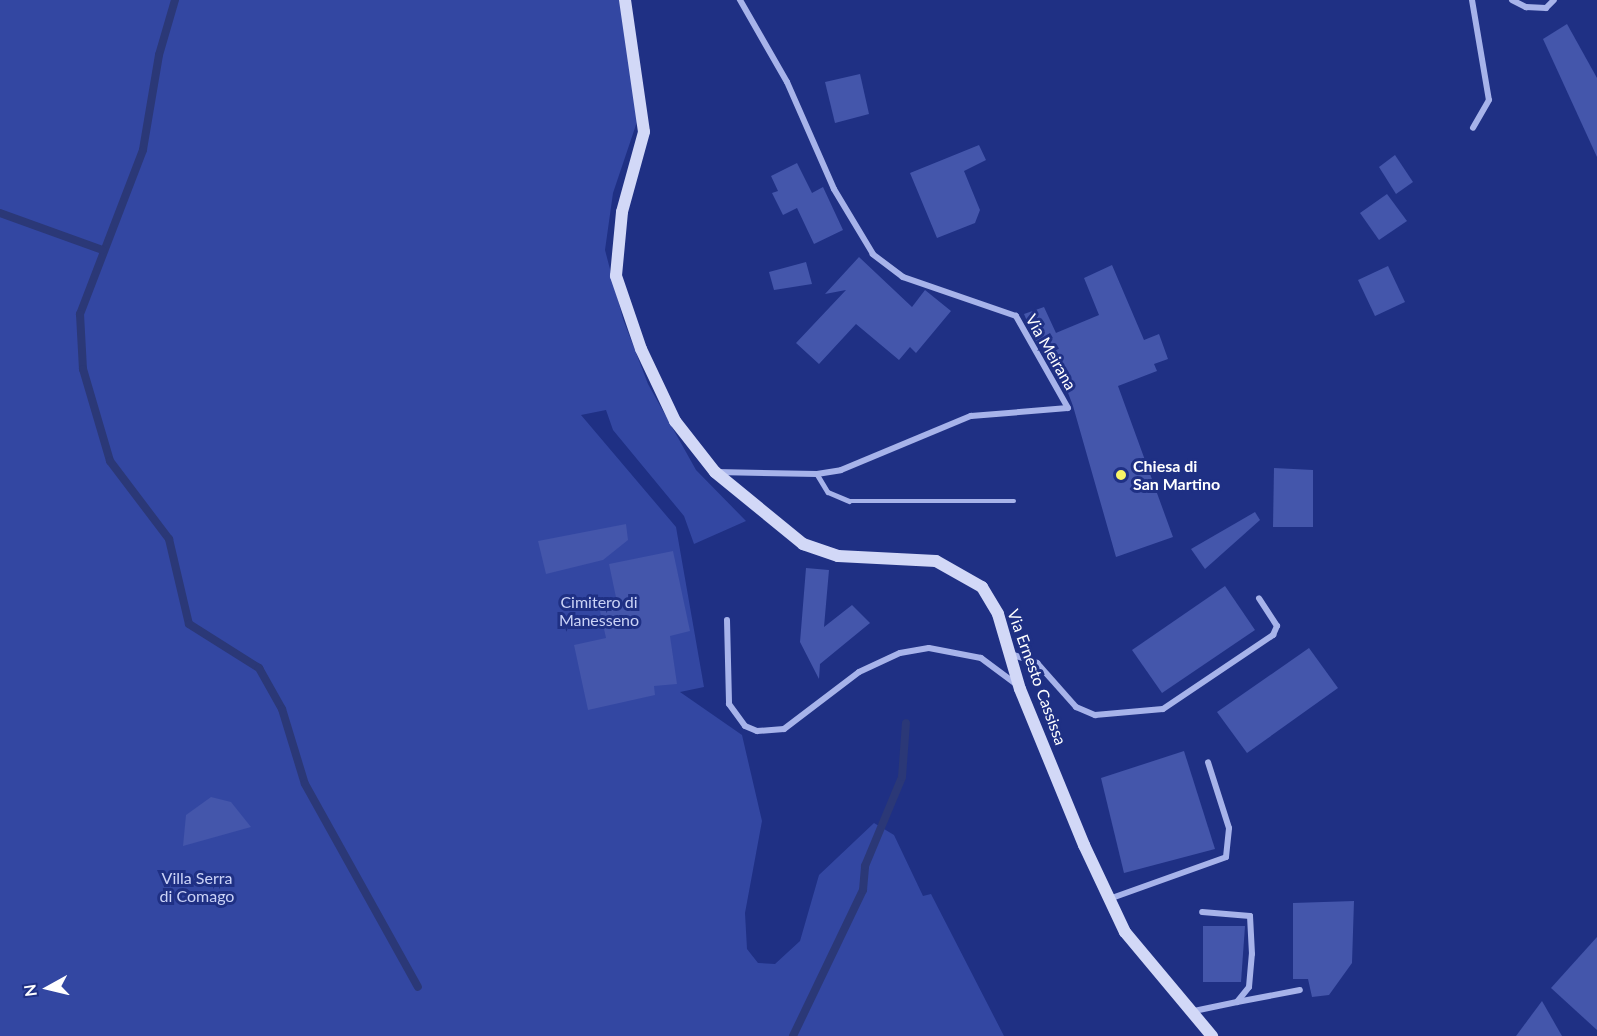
<!DOCTYPE html>
<html>
<head>
<meta charset="utf-8">
<style>
  body { margin:0 }
  #map { position:relative; width:1597px; height:1036px; overflow:hidden; background:#1f3084; font-family:Lato,sans-serif }
  div>[style] { position:absolute }
  .green>* { inset:0; background:#3347a2 }
  .stream>* { height:8px; margin:-4px; padding:0 4px; transform-origin:4px; border-radius:4px; background:#2b3877 }
  .building>* { inset:0; background:#4456ab }
  .lane>* { height:4.5px; margin:-2.25px; padding:0 2.25px; transform-origin:2.25px; border-radius:2.25px; background:#a7b3ea }
  .street>* { height:6px; margin:-3px; padding:0 3px; transform-origin:3px; border-radius:3px; background:#a7b3ea }
  .secondary>* { height:12px; margin:-6px; padding:0 6px; transform-origin:6px; border-radius:6px; background:#d2d8f7 }
  .dots>* { width:16px; height:16px; translate:-50% -50%; box-sizing:border-box; border:3px solid #1f3084; border-radius:50% }
  span { translate:-50% -50%; white-space:nowrap; text-align:center; line-height:1.15; -webkit-text-stroke:6px #1f3084; paint-order:stroke }
  .street-label { font-size:16px; color:#fff }
  .poi-label { font-size:16px; color:#fff; font-weight:700 }
  .left { translate:0 -50%; text-align:left }
  .park-label { font-size:16px; color:#cbd3f7 }
  .north { position:absolute; left:18px; top:958px; width:60px; height:60px; -webkit-text-stroke:4px #1f3084; paint-order:stroke; rotate:262deg; font-size:16px; font-weight:700; line-height:24px; text-align:center; color:#fff }
  .north::after { content:''; display:block; margin:auto; width:21px; height:27px; background:#fff; clip-path:polygon(50% 0,100% 100%,50% 72%,0 100%) }
</style>
</head>
<body>
<div id="map">
  <div class="green">
    <div style="clip-path:polygon(0 0,622px 0,644px 101px,613px 193px,605px 250px,623px 319px,648px 384px,696px 470px,746px 521px,694px 544px,684px 516px,613px 430px,606px 410px,581px 415px,676px 527px,704px 687px,680px 692px,742px 735px,762px 821px,745px 913px,747px 949px,758px 963px,775px 964px,800px 941px,819px 875px,874px 823px,894px 835px,923px 896px,931px 894px,1004px 1036px,0 1036px)"></div>
  </div>
  <div class="stream">
    <div style="left:175px;top:0;width:57px;rotate:106.2deg"></div>
    <div style="left:159px;top:55px;width:96px;rotate:99.6deg"></div>
    <div style="left:143px;top:150px;width:176px;rotate:111deg"></div>
    <div style="left:80px;top:314px;width:55px;rotate:86.9deg"></div>
    <div style="left:83px;top:369px;width:96px;rotate:73.6deg"></div>
    <div style="left:110px;top:461px;width:98px;rotate:52.9deg"></div>
    <div style="left:169px;top:539px;width:87px;rotate:76.8deg"></div>
    <div style="left:189px;top:624px;width:83px;rotate:32.2deg"></div>
    <div style="left:259px;top:668px;width:47px;rotate:60.7deg"></div>
    <div style="left:282px;top:709px;width:78px;rotate:73deg"></div>
    <div style="left:305px;top:784px;width:232px;rotate:60.9deg"></div>
    <div style="left:0;top:213px;width:109px;rotate:19.8deg"></div>
    <div style="left:793px;top:1036px;width:162px;rotate:-64.4deg"></div>
    <div style="left:863px;top:890px;width:24px;rotate:-85deg"></div>
    <div style="left:865px;top:866px;width:96px;rotate:-67.4deg"></div>
    <div style="left:902px;top:777px;width:54px;rotate:-85.8deg"></div>
  </div>
  <div class="building">
    <div style="clip-path:polygon(1567px 24px,1597px 78px,1597px 157px,1543px 39px)"></div>
    <div style="clip-path:polygon(860px 74px,869px 114px,835px 123px,825px 82px)"></div>
    <div style="clip-path:polygon(979px 145px,986px 160px,964px 171px,980px 210px,975px 223px,937px 238px,910px 173px)"></div>
    <div style="clip-path:polygon(1395px 155px,1413px 182px,1396px 194px,1379px 167px)"></div>
    <div style="clip-path:polygon(797px 163px,812px 193px,823px 187px,843px 230px,814px 244px,797px 208px,783px 215px,772px 193px,778px 191px,771px 176px)"></div>
    <div style="clip-path:polygon(1387px 194px,1407px 221px,1379px 240px,1360px 213px)"></div>
    <div style="clip-path:polygon(859px 257px,912px 307px,925px 290px,951px 311px,916px 353px,910px 347px,899px 360px,856px 324px,819px 364px,796px 343px,846px 290px,825px 294px)"></div>
    <div style="clip-path:polygon(806px 262px,812px 284px,774px 290px,769px 272px)"></div>
    <div style="clip-path:polygon(1112px 265px,1144px 340px,1159px 334px,1168px 359px,1154px 364px,1157px 371px,1118px 386px,1173px 537px,1116px 557px,1073px 406px,1047px 337px,1036px 342px,1024px 314px,1044px 307px,1056px 333px,1051px 335px,1099px 315px,1084px 278px)"></div>
    <div style="clip-path:polygon(1388px 266px,1405px 302px,1375px 316px,1358px 280px)"></div>
    <div style="clip-path:polygon(1274px 468px,1313px 470px,1313px 527px,1273px 527px)"></div>
    <div style="clip-path:polygon(1255px 512px,1260px 520px,1205px 569px,1191px 549px)"></div>
    <div style="clip-path:polygon(626px 524px,628px 540px,603px 560px,546px 574px,538px 541px)"></div>
    <div style="clip-path:polygon(673px 551px,690px 631px,670px 636px,677px 684px,654px 686px,655px 695px,588px 710px,574px 645px,606px 638px,600px 611px,618px 607px,609px 564px)"></div>
    <div style="clip-path:polygon(806px 568px,829px 570px,824px 627px,852px 605px,870px 623px,820px 664px,819px 679px,800px 642px)"></div>
    <div style="clip-path:polygon(1225px 586px,1255px 630px,1162px 693px,1132px 650px)"></div>
    <div style="clip-path:polygon(1309px 648px,1338px 688px,1247px 753px,1217px 712px)"></div>
    <div style="clip-path:polygon(1184px 751px,1215px 849px,1124px 873px,1101px 778px)"></div>
    <div style="clip-path:polygon(211px 797px,231px 802px,251px 827px,183px 846px,186px 815px)"></div>
    <div style="clip-path:polygon(1354px 901px,1352px 963px,1329px 995px,1312px 997px,1308px 979px,1293px 979px,1293px 903px)"></div>
    <div style="clip-path:polygon(1203px 926px,1245px 926px,1241px 982px,1203px 982px)"></div>
    <div style="clip-path:polygon(1597px 937px,1597px 1030px,1551px 988px)"></div>
    <div style="clip-path:polygon(1542px 1001px,1562px 1036px,1516px 1036px)"></div>
  </div>
  <div class="lane">
    <div style="left:817px;top:474px;width:21px;rotate:59deg"></div>
    <div style="left:828px;top:492px;width:23px;rotate:23deg"></div>
    <div style="left:849px;top:501px;width:165px"></div>
  </div>
  <div class="street">
    <div style="left:1472px;top:0;width:101px;rotate:80.4deg"></div>
    <div style="left:1489px;top:100px;width:32px;rotate:120deg"></div>
    <div style="left:1512px;top:0;width:16px;rotate:27deg"></div>
    <div style="left:1526px;top:7px;width:20px;rotate:3deg"></div>
    <div style="left:1546px;top:8px;width:11px;rotate:-45deg"></div>
    <div style="left:716px;top:472px;width:101px;rotate:1.1deg"></div>
    <div style="left:817px;top:474px;width:24px;rotate:-9deg"></div>
    <div style="left:841px;top:470px;width:141px;rotate:-22.6deg"></div>
    <div style="left:971px;top:416px;width:97px;rotate:-4.7deg"></div>
    <div style="left:1068px;top:408px;width:106px;rotate:-119.5deg"></div>
    <div style="left:1016px;top:316px;width:120px;rotate:-161deg"></div>
    <div style="left:903px;top:277px;width:38px;rotate:-143deg"></div>
    <div style="left:873px;top:254px;width:76px;rotate:-121deg"></div>
    <div style="left:834px;top:189px;width:117px;rotate:-113.7deg"></div>
    <div style="left:787px;top:82px;width:95px;rotate:-119.8deg"></div>
    <div style="left:727px;top:620px;width:84px;rotate:88.6deg"></div>
    <div style="left:729px;top:704px;width:27px;rotate:54deg"></div>
    <div style="left:745px;top:726px;width:13px;rotate:23deg"></div>
    <div style="left:757px;top:731px;width:27px;rotate:-4deg"></div>
    <div style="left:784px;top:729px;width:94px;rotate:-37.2deg"></div>
    <div style="left:859px;top:672px;width:45px;rotate:-24.9deg"></div>
    <div style="left:900px;top:653px;width:29px;rotate:-10deg"></div>
    <div style="left:929px;top:648px;width:53px;rotate:10.9deg"></div>
    <div style="left:981px;top:658px;width:44px;rotate:36.6deg"></div>
    <div style="left:1011px;top:654px;width:28px;rotate:19deg"></div>
    <div style="left:1037px;top:663px;width:59px;rotate:48.4deg"></div>
    <div style="left:1076px;top:707px;width:21px;rotate:23deg"></div>
    <div style="left:1095px;top:715px;width:68px;rotate:-5deg"></div>
    <div style="left:1163px;top:709px;width:133px;rotate:-33.9deg"></div>
    <div style="left:1273px;top:635px;width:10px;rotate:-66deg"></div>
    <div style="left:1277px;top:626px;width:33px;rotate:-123deg"></div>
    <div style="left:1109px;top:899px;width:124px;rotate:-19.7deg"></div>
    <div style="left:1226px;top:857px;width:29px;rotate:-84deg"></div>
    <div style="left:1229px;top:828px;width:69px;rotate:-107.7deg"></div>
    <div style="left:1237px;top:1002px;width:64px;rotate:-10.8deg"></div>
    <div style="left:1194px;top:1011px;width:44px;rotate:-11.8deg"></div>
    <div style="left:1237px;top:1002px;width:19px;rotate:-51deg"></div>
    <div style="left:1249px;top:987px;width:33px;rotate:-85deg"></div>
    <div style="left:1252px;top:954px;width:38px;rotate:-93deg"></div>
    <div style="left:1250px;top:916px;width:48px;rotate:-175.2deg"></div>
  </div>
  <div class="secondary">
    <div style="left:625px;top:0;width:133px;rotate:81.8deg"></div>
    <div style="left:644px;top:132px;width:83px;rotate:105.4deg"></div>
    <div style="left:622px;top:212px;width:64px;rotate:95.4deg"></div>
    <div style="left:616px;top:276px;width:77px;rotate:71.1deg"></div>
    <div style="left:641px;top:349px;width:80px;rotate:64.7deg"></div>
    <div style="left:675px;top:421px;width:65px;rotate:51.9deg"></div>
    <div style="left:715px;top:472px;width:114px;rotate:39.3deg"></div>
    <div style="left:803px;top:544px;width:37px;rotate:19deg"></div>
    <div style="left:838px;top:556px;width:98px;rotate:2.9deg"></div>
    <div style="left:936px;top:561px;width:53px;rotate:29.5deg"></div>
    <div style="left:982px;top:587px;width:31px;rotate:59deg"></div>
    <div style="left:998px;top:614px;width:78px;rotate:73.7deg"></div>
    <div style="left:1020px;top:689px;width:169px;rotate:67.7deg"></div>
    <div style="left:1084px;top:845px;width:96px;rotate:64.8deg"></div>
    <div style="left:1125px;top:932px;width:136px;rotate:50.1deg"></div>
  </div>
  <div class="dots">
    <div style="left:1121px;top:475px;background:#f8f467"></div>
  </div>
  <div class="street-label">
    <span style="left:1051px;top:352px;rotate:60deg">Via Meirana</span>
    <span style="left:1037px;top:677px;rotate:70deg">Via Ernesto Cassissa</span>
  </div>
  <div class="poi-label">
    <span class="left" style="left:1133px;top:475px">Chiesa di<br>San Martino</span>
  </div>
  <div class="park-label">
    <span style="left:599px;top:611px">Cimitero di<br>Manesseno</span>
    <span style="left:197px;top:887px">Villa Serra<br>di Comago</span>
  </div>
  <div class="north">N</div>
</div>
</body>
</html>
